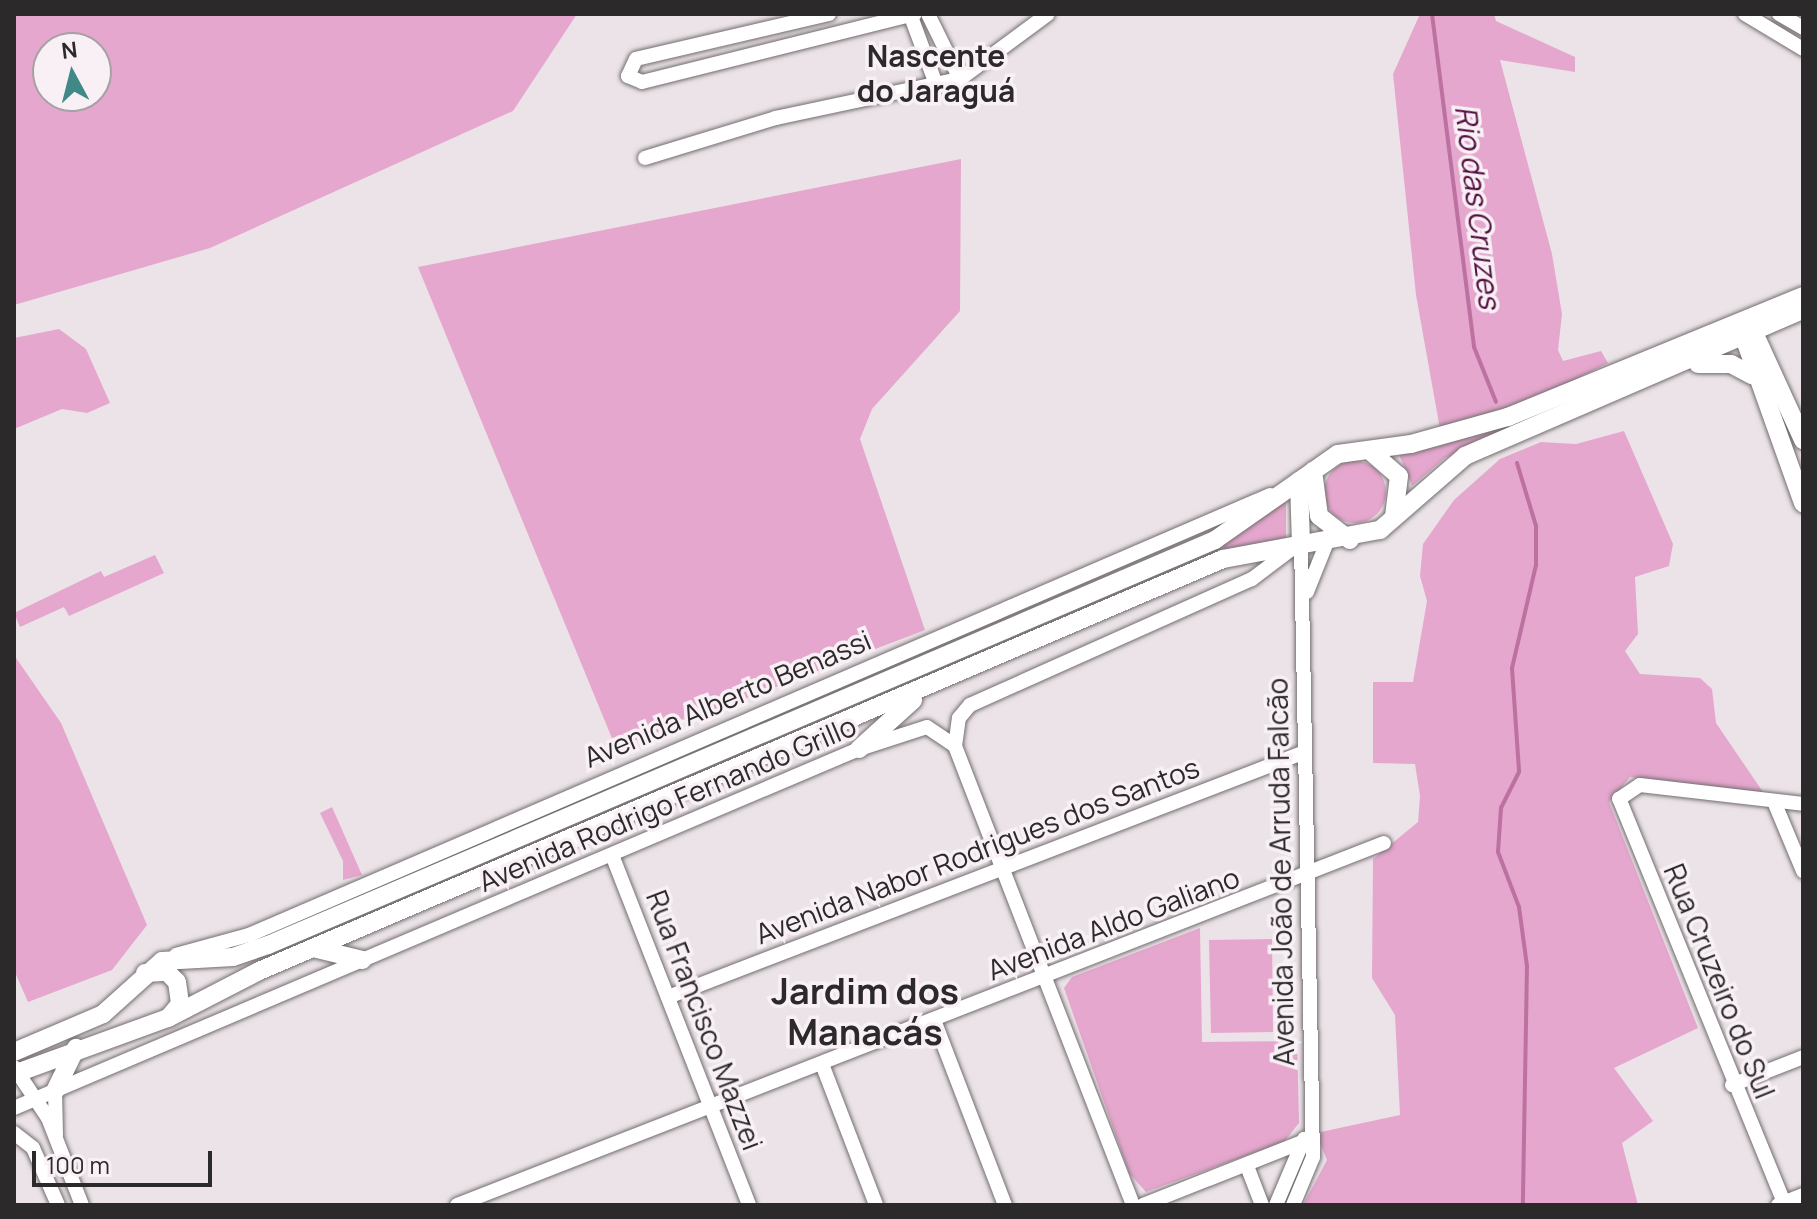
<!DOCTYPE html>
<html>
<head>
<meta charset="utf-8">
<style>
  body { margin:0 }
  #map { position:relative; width:1817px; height:1219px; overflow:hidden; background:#ebe3e7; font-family:Manrope,sans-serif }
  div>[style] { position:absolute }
  .green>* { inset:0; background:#e5a7cd }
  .round { border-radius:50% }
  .stream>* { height:4px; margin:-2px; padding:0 2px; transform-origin:2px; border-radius:2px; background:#bc71a1 }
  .roads { filter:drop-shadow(0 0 2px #736d70) drop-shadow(0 0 2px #736d70) }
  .minor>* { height:14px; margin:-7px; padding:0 7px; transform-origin:7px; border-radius:7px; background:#fff }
  .major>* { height:18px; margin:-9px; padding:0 9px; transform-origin:9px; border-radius:9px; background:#fff }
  span { translate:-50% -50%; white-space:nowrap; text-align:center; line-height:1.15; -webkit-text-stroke:7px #f8f0f5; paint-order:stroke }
  .street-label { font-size:28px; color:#2c292b }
  .neighbourhood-label { font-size:30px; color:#2c292b; font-weight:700 }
  .water-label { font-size:30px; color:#540f41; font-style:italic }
  .district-label { font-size:36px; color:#2c292b; font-weight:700 }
  .frame { position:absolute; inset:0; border:16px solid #2c292b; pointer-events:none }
  .north { position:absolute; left:32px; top:32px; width:80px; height:80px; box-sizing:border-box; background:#f8f0f5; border:2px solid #a6a0a4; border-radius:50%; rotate:353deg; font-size:22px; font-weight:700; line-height:32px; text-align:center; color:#2c292b }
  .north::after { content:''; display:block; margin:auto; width:28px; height:36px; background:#418986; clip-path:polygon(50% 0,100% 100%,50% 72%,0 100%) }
  .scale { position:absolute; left:32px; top:1151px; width:180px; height:36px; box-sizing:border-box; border:4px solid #2c292b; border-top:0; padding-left:10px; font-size:24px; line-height:28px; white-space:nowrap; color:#2c292b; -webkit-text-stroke:6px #f8f0f5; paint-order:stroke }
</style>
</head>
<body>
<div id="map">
  <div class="green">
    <div style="clip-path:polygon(evenodd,14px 14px,577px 14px,513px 111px,210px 248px,14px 305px,14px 14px,96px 48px,96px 96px,48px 96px,48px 48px,96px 48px)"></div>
    <div style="clip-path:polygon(1420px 14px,1494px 14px,1496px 21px,1575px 57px,1575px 72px,1500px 60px,1552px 254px,1562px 314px,1558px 350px,1563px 361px,1601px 351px,1608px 363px,1540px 397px,1440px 429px,1416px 295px,1393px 74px)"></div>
    <div style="clip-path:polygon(961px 159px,960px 311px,872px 409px,860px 439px,925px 630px,616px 748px,418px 267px)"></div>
    <div style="clip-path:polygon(59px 329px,86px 349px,110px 403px,87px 413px,62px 409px,14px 429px,14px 338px)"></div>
    <div style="clip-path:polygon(1560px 406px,1445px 458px,1412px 486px,1398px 452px)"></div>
    <div style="clip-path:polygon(1624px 431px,1673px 544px,1669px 566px,1635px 577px,1638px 634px,1625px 651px,1640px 674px,1700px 678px,1712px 689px,1716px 723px,1765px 795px,1630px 777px,1609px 802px,1698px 1028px,1614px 1068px,1653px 1121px,1622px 1143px,1638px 1205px,1303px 1205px,1327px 1160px,1316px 1133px,1400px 1115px,1395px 1015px,1372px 978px,1373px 859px,1418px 822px,1420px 796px,1415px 764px,1373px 763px,1373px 682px,1413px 682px,1427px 601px,1420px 576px,1423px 544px,1454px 500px,1500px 459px,1541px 442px,1576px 444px)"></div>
    <div class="round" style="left:1324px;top:461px;width:62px;height:62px"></div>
    <div style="clip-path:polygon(1286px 501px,1286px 541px,1227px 552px,1222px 545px)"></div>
    <div style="clip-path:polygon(155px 555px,164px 573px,69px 616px,64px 607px,20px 627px,14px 613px,101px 571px,104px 577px)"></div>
    <div style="clip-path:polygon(14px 655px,61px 723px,147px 925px,112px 970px,28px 1002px,14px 970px)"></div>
    <div style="clip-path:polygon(332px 807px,362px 875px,343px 880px,343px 861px,320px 813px)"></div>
    <div style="clip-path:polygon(1200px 928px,1202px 1042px,1297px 1041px,1299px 1123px,1284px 1142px,1146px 1192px,1129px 1173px,1064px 988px,1072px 977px)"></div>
    <div style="clip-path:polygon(1272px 939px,1273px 1032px,1211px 1033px,1209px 940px)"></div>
  </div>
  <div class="stream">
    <div style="left:1432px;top:14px;width:336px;rotate:82.8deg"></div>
    <div style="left:1474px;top:347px;width:59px;rotate:68.2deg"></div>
    <div style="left:1517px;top:463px;width:66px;rotate:73.2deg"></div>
    <div style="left:1536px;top:526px;width:39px;rotate:90deg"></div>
    <div style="left:1536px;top:565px;width:106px;rotate:103.1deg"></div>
    <div style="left:1512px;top:668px;width:104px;rotate:86.1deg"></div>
    <div style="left:1519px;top:772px;width:40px;rotate:116.6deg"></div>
    <div style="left:1501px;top:808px;width:44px;rotate:93.9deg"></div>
    <div style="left:1498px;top:852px;width:59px;rotate:69.1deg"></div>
    <div style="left:1519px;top:907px;width:60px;rotate:82.3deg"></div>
    <div style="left:1527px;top:966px;width:239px;rotate:91deg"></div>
  </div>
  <div class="roads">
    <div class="minor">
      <div style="left:829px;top:14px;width:198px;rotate:166.9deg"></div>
      <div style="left:636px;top:59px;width:19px;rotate:115deg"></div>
      <div style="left:628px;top:76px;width:15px;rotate:23deg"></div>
      <div style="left:642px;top:82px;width:281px;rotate:-14deg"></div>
      <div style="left:910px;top:14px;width:78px;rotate:69.7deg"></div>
      <div style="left:928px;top:14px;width:72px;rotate:63.8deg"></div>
      <div style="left:1745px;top:14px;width:68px;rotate:31.1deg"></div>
      <div style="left:1779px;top:14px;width:28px;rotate:30deg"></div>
      <div style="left:645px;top:158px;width:137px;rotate:-17deg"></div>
      <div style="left:776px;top:118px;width:188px;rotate:-12deg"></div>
      <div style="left:960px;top:79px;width:109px;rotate:-36.5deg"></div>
      <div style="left:1307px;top:592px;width:54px;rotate:-68.2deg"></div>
      <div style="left:1775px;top:804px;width:73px;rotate:67.3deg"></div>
      <div style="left:612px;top:855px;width:376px;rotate:68.6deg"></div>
      <div style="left:176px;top:955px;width:76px;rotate:-15.3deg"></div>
      <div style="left:249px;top:935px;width:1112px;rotate:-23.31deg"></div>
      <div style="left:668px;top:997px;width:682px;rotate:-21.04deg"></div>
      <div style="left:934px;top:1020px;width:198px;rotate:69deg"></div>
      <div style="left:822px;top:1064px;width:151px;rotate:69deg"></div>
      <div style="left:14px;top:1067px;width:61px;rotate:56.3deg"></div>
      <div style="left:48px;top:1118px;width:93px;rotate:68.7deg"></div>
      <div style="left:1732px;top:1085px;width:76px;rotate:-21.5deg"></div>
      <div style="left:55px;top:1091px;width:44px;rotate:88.7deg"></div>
      <div style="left:14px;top:1108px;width:918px;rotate:-23.02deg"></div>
      <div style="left:859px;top:749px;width:71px;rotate:-17.9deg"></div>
      <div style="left:927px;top:727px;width:34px;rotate:34deg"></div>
      <div style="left:14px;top:1133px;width:24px;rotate:38deg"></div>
      <div style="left:33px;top:1148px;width:62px;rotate:66.3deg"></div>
      <div style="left:1247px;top:1166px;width:42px;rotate:69deg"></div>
      <div style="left:457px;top:1205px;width:995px;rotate:-21.33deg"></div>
      <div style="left:1133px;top:1205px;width:492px;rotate:-111.2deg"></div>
      <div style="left:955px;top:746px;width:28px;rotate:-82deg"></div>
      <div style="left:959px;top:718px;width:17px;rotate:-50deg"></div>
      <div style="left:970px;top:705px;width:309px;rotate:-24.1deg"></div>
      <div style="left:1252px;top:579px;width:56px;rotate:-37.1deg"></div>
      <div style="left:1143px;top:1205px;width:180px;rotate:-21.6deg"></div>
      <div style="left:1276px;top:1205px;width:72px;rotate:-67deg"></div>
      <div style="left:1293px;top:1205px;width:52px;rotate:-67.4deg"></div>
      <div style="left:1313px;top:1157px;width:614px;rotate:-91.12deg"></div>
      <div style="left:1778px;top:1205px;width:27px;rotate:-22deg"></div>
      <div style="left:1785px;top:1205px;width:439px;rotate:-112.2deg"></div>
      <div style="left:1619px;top:799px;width:25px;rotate:-34deg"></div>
      <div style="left:1640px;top:785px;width:164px;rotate:6.6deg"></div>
    </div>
    <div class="major">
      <div style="left:1750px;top:324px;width:128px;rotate:65.4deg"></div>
      <div style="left:1741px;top:329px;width:185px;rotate:70.4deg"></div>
      <div style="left:1698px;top:364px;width:33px"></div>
      <div style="left:1731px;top:364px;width:24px;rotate:28deg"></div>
      <div style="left:1370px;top:451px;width:38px;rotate:41deg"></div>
      <div style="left:1399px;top:476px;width:39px;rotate:97deg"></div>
      <div style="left:1313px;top:471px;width:45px;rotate:82.4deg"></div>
      <div style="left:1319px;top:516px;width:39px;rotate:38deg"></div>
      <div style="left:1299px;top:481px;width:62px;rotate:88.2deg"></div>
      <div style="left:859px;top:749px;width:73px;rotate:-42.2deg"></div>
      <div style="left:313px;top:948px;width:51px;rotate:13.5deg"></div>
      <div style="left:145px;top:973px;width:22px;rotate:-3deg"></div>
      <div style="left:167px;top:972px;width:14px;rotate:45deg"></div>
      <div style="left:177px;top:982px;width:22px;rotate:82deg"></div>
      <div style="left:180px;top:1004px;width:16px;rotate:130deg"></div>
      <div style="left:14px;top:1052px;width:97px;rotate:-23.1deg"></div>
      <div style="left:103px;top:1014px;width:79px;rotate:-41.9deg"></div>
      <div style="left:162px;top:961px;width:71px;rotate:-3.2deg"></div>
      <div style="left:233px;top:957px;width:37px;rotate:-19deg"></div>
      <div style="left:268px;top:945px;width:1030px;rotate:-23.15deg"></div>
      <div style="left:1215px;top:540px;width:150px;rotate:-35deg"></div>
      <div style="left:1338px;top:454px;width:74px;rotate:-7.8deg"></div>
      <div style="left:1411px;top:444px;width:101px;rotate:-15.6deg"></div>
      <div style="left:1508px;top:417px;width:319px;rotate:-22.3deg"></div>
      <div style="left:14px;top:1074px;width:164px;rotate:-20deg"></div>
      <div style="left:168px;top:1018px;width:102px;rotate:-27.3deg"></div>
      <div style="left:259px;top:971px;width:1048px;rotate:-23.14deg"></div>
      <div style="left:1223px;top:559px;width:160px;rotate:-10.5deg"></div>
      <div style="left:1380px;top:530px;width:113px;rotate:-41deg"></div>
      <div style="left:1465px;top:456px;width:368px;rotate:-23.4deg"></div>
      <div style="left:55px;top:1091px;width:48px;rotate:-64deg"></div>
    </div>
  </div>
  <div class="street-label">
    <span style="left:727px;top:698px;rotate:-23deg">Avenida Alberto Benassi</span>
    <span style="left:667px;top:803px;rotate:-23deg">Avenida Rodrigo Fernando Grillo</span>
    <span style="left:977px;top:850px;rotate:-21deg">Avenida Nabor Rodrigues dos Santos</span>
    <span style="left:1280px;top:872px;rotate:-91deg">Avenida João de Arruda Falcão</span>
    <span style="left:1113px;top:923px;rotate:-21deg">Avenida Aldo Galiano</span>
    <span style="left:1720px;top:981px;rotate:68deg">Rua Cruzeiro do Sul</span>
    <span style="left:705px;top:1020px;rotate:69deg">Rua Francisco Mazzei</span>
  </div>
  <div class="neighbourhood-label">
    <span style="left:936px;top:73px">Nascente<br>do Jaraguá</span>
  </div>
  <div class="water-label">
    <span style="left:1478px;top:207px;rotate:83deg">Rio das Cruzes</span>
  </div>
  <div class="district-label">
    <span style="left:865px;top:1011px">Jardim dos<br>Manacás</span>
  </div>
  <div class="frame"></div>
  <div class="north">N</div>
  <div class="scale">100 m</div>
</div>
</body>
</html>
